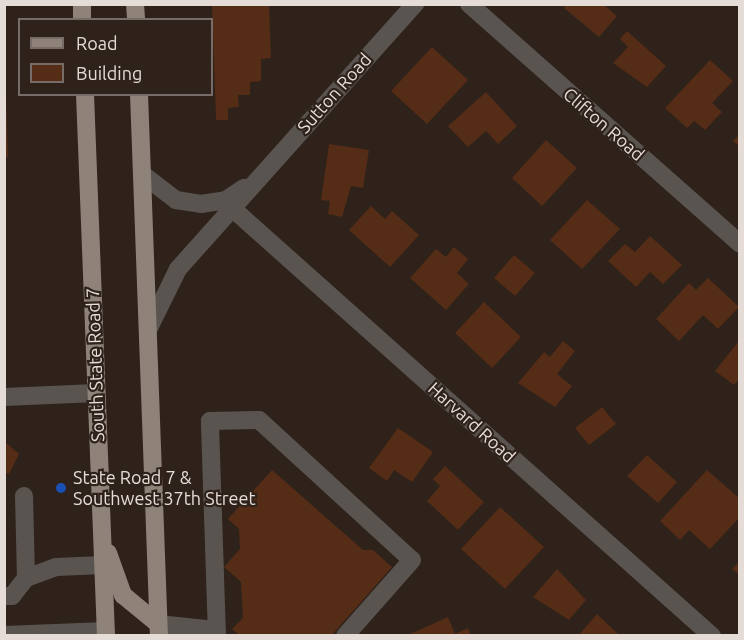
<!DOCTYPE html>
<html>
<head>
<meta charset="utf-8">
<style>
  body { margin:0 }
  #map { position:relative; width:744px; height:640px; overflow:hidden; background:#2e221b; font-family:Ubuntu,sans-serif }
  div>[style] { position:absolute }
  .building>* { inset:0; background:#552c15 }
  .minor>* { height:18px; margin:-9px; padding:0 9px; transform-origin:9px; border-radius:9px; background:#5a5450 }
  .major>* { height:18px; margin:-9px; padding:0 9px; transform-origin:9px; border-radius:9px; background:#8e8279 }
  .dots>* { width:16px; height:16px; translate:-50% -50%; box-sizing:border-box; border:3px solid #2e221b; border-radius:50% }
  span { translate:-50% -50%; white-space:nowrap; text-align:center; line-height:1.15; -webkit-text-stroke:4.5px #2e221b; paint-order:stroke }
  .street-label { font-size:18px; color:#e5dcd8 }
  .poi-label { font-size:18px; color:#e5dcd8 }
  .left { translate:0 -50%; text-align:left }
  .frame { position:absolute; inset:0; border:6px solid #e5dcd8; pointer-events:none }
  .legend { position:absolute; left:18px; top:18px; width:195px; height:78px; box-sizing:border-box; background:#2e221b; border:2px solid #776c67; margin:0; padding:8px 10px; list-style:none; font-size:18px; color:#e5dcd8 }
  .legend li { display:flex; align-items:center; gap:12px; height:30px }
  .legend b { width:30px; border:2px solid #776c67 }
</style>
</head>
<body>
<div id="map">
  <div class="building">
    <div style="clip-path:polygon(212px 4px,269px 4px,271px 58px,261px 59px,261px 81px,250px 82px,250px 95px,238px 95px,239px 107px,228px 108px,228px 120px,216px 120px)"></div>
    <div style="clip-path:polygon(567px 4px,603px 4px,617px 16px,599px 37px,564px 8px)"></div>
    <div style="clip-path:polygon(627px 31px,666px 66px,647px 87px,613px 63px,628px 47px,620px 39px)"></div>
    <div style="clip-path:polygon(432px 47px,468px 80px,427px 124px,391px 91px)"></div>
    <div style="clip-path:polygon(710px 60px,733px 81px,712px 103px,722px 112px,705px 130px,694px 121px,687px 128px,665px 108px)"></div>
    <div style="clip-path:polygon(486px 92px,517px 126px,498px 144px,486px 131px,468px 147px,448px 126px)"></div>
    <div style="clip-path:polygon(4px 97px,6px 97px,8px 157px,4px 157px)"></div>
    <div style="clip-path:polygon(740px 134px,740px 147px,733px 141px)"></div>
    <div style="clip-path:polygon(546px 140px,577px 168px,542px 206px,512px 178px)"></div>
    <div style="clip-path:polygon(329px 144px,369px 150px,363px 188px,351px 186px,342px 217px,328px 214px,330px 201px,321px 200px)"></div>
    <div style="clip-path:polygon(587px 200px,620px 229px,582px 269px,550px 240px)"></div>
    <div style="clip-path:polygon(371px 206px,385px 219px,392px 211px,419px 235px,390px 267px,349px 230px)"></div>
    <div style="clip-path:polygon(650px 236px,682px 265px,663px 284px,650px 272px,636px 287px,608px 261px,625px 244px,635px 252px)"></div>
    <div style="clip-path:polygon(454px 247px,468px 259px,457px 273px,469px 284px,446px 310px,410px 278px,436px 249px,446px 257px)"></div>
    <div style="clip-path:polygon(514px 255px,535px 273px,515px 296px,494px 278px)"></div>
    <div style="clip-path:polygon(708px 278px,739px 307px,718px 329px,703px 315px,679px 341px,656px 319px,689px 283px,696px 290px)"></div>
    <div style="clip-path:polygon(484px 302px,521px 337px,492px 368px,455px 333px)"></div>
    <div style="clip-path:polygon(563px 341px,575px 351px,557px 374px,572px 386px,555px 407px,518px 383px,544px 352px,550px 357px)"></div>
    <div style="clip-path:polygon(738px 342px,740px 378px,734px 385px,715px 371px)"></div>
    <div style="clip-path:polygon(602px 407px,616px 424px,589px 445px,575px 428px)"></div>
    <div style="clip-path:polygon(398px 428px,433px 452px,412px 482px,394px 470px,387px 481px,369px 468px)"></div>
    <div style="clip-path:polygon(4px 441px,19px 454px,9px 474px,4px 472px)"></div>
    <div style="clip-path:polygon(647px 455px,677px 482px,658px 503px,627px 476px)"></div>
    <div style="clip-path:polygon(445px 466px,484px 502px,458px 530px,427px 501px,440px 486px,433px 479px)"></div>
    <div style="clip-path:polygon(272px 470px,363px 550px,373px 550px,392px 567px,331px 636px,240px 636px,232px 629px,243px 618px,241px 582px,224px 567px,240px 549px,239px 529px,228px 519px)"></div>
    <div style="clip-path:polygon(707px 470px,740px 499px,740px 517px,710px 549px,689px 530px,680px 540px,660px 521px)"></div>
    <div style="clip-path:polygon(500px 507px,544px 547px,505px 589px,461px 549px)"></div>
    <div style="clip-path:polygon(740px 561px,740px 575px,732px 569px)"></div>
    <div style="clip-path:polygon(557px 569px,586px 600px,569px 620px,533px 597px)"></div>
    <div style="clip-path:polygon(597px 614px,620px 636px,578px 636px)"></div>
    <div style="clip-path:polygon(448px 617px,455px 634px,468px 628px,471px 636px,406px 636px)"></div>
  </div>
  <div class="minor">
    <div style="left:469px;top:4px;width:362px;rotate:41.5deg"></div>
    <div style="left:142px;top:174px;width:43px;rotate:37.4deg"></div>
    <div style="left:176px;top:200px;width:25px;rotate:9deg"></div>
    <div style="left:201px;top:204px;width:25px;rotate:-9deg"></div>
    <div style="left:226px;top:200px;width:22px;rotate:-34deg"></div>
    <div style="left:233px;top:209px;width:642px;rotate:41.72deg"></div>
    <div style="left:148px;top:330px;width:68px;rotate:-63.8deg"></div>
    <div style="left:178px;top:269px;width:356px;rotate:-48.2deg"></div>
    <div style="left:4px;top:397px;width:92px;rotate:-2.5deg"></div>
    <div style="left:24px;top:496px;width:82px;rotate:88.6deg"></div>
    <div style="left:4px;top:596px;width:8px"></div>
    <div style="left:12px;top:596px;width:23px;rotate:-52deg"></div>
    <div style="left:26px;top:578px;width:32px;rotate:-20deg"></div>
    <div style="left:56px;top:567px;width:47px;rotate:-2.4deg"></div>
    <div style="left:158px;top:624px;width:58px;rotate:5.9deg"></div>
    <div style="left:4px;top:635px;width:102px;rotate:-2.2deg"></div>
    <div style="left:217px;top:636px;width:215px;rotate:-91.9deg"></div>
    <div style="left:210px;top:421px;width:49px;rotate:-1.2deg"></div>
    <div style="left:259px;top:420px;width:207px;rotate:42.5deg"></div>
    <div style="left:412px;top:560px;width:101px;rotate:131.4deg"></div>
  </div>
  <div class="major">
    <div style="left:82px;top:4px;width:16px;rotate:90deg"></div>
    <div style="left:135px;top:4px;width:16px;rotate:86deg"></div>
    <div style="left:85px;top:94px;width:542px;rotate:87.78deg"></div>
    <div style="left:139px;top:94px;width:542px;rotate:87.89deg"></div>
    <div style="left:108px;top:553px;width:45px;rotate:70.3deg"></div>
    <div style="left:123px;top:595px;width:45px;rotate:39.6deg"></div>
  </div>
  <div class="dots">
    <div style="left:61px;top:488px;background:#1a4fb4"></div>
  </div>
  <div class="street-label">
    <span style="left:334px;top:93px;rotate:-48deg">Sutton Road</span>
    <span style="left:604px;top:124px;rotate:41deg">Clifton Road</span>
    <span style="left:95px;top:365px;rotate:-92deg">South State Road 7</span>
    <span style="left:472px;top:422px;rotate:42deg">Harvard Road</span>
  </div>
  <div class="poi-label">
    <span class="left" style="left:73px;top:488px">State Road 7 &amp;<br>Southwest 37th Street</span>
  </div>
  <div class="frame"></div>
  <ul class="legend">
  <li><b style="height:8px;background:#8e8279"></b>Road</li>
  <li><b style="height:16px;background:#552c15"></b>Building</li>
  </ul>
</div>
</body>
</html>
